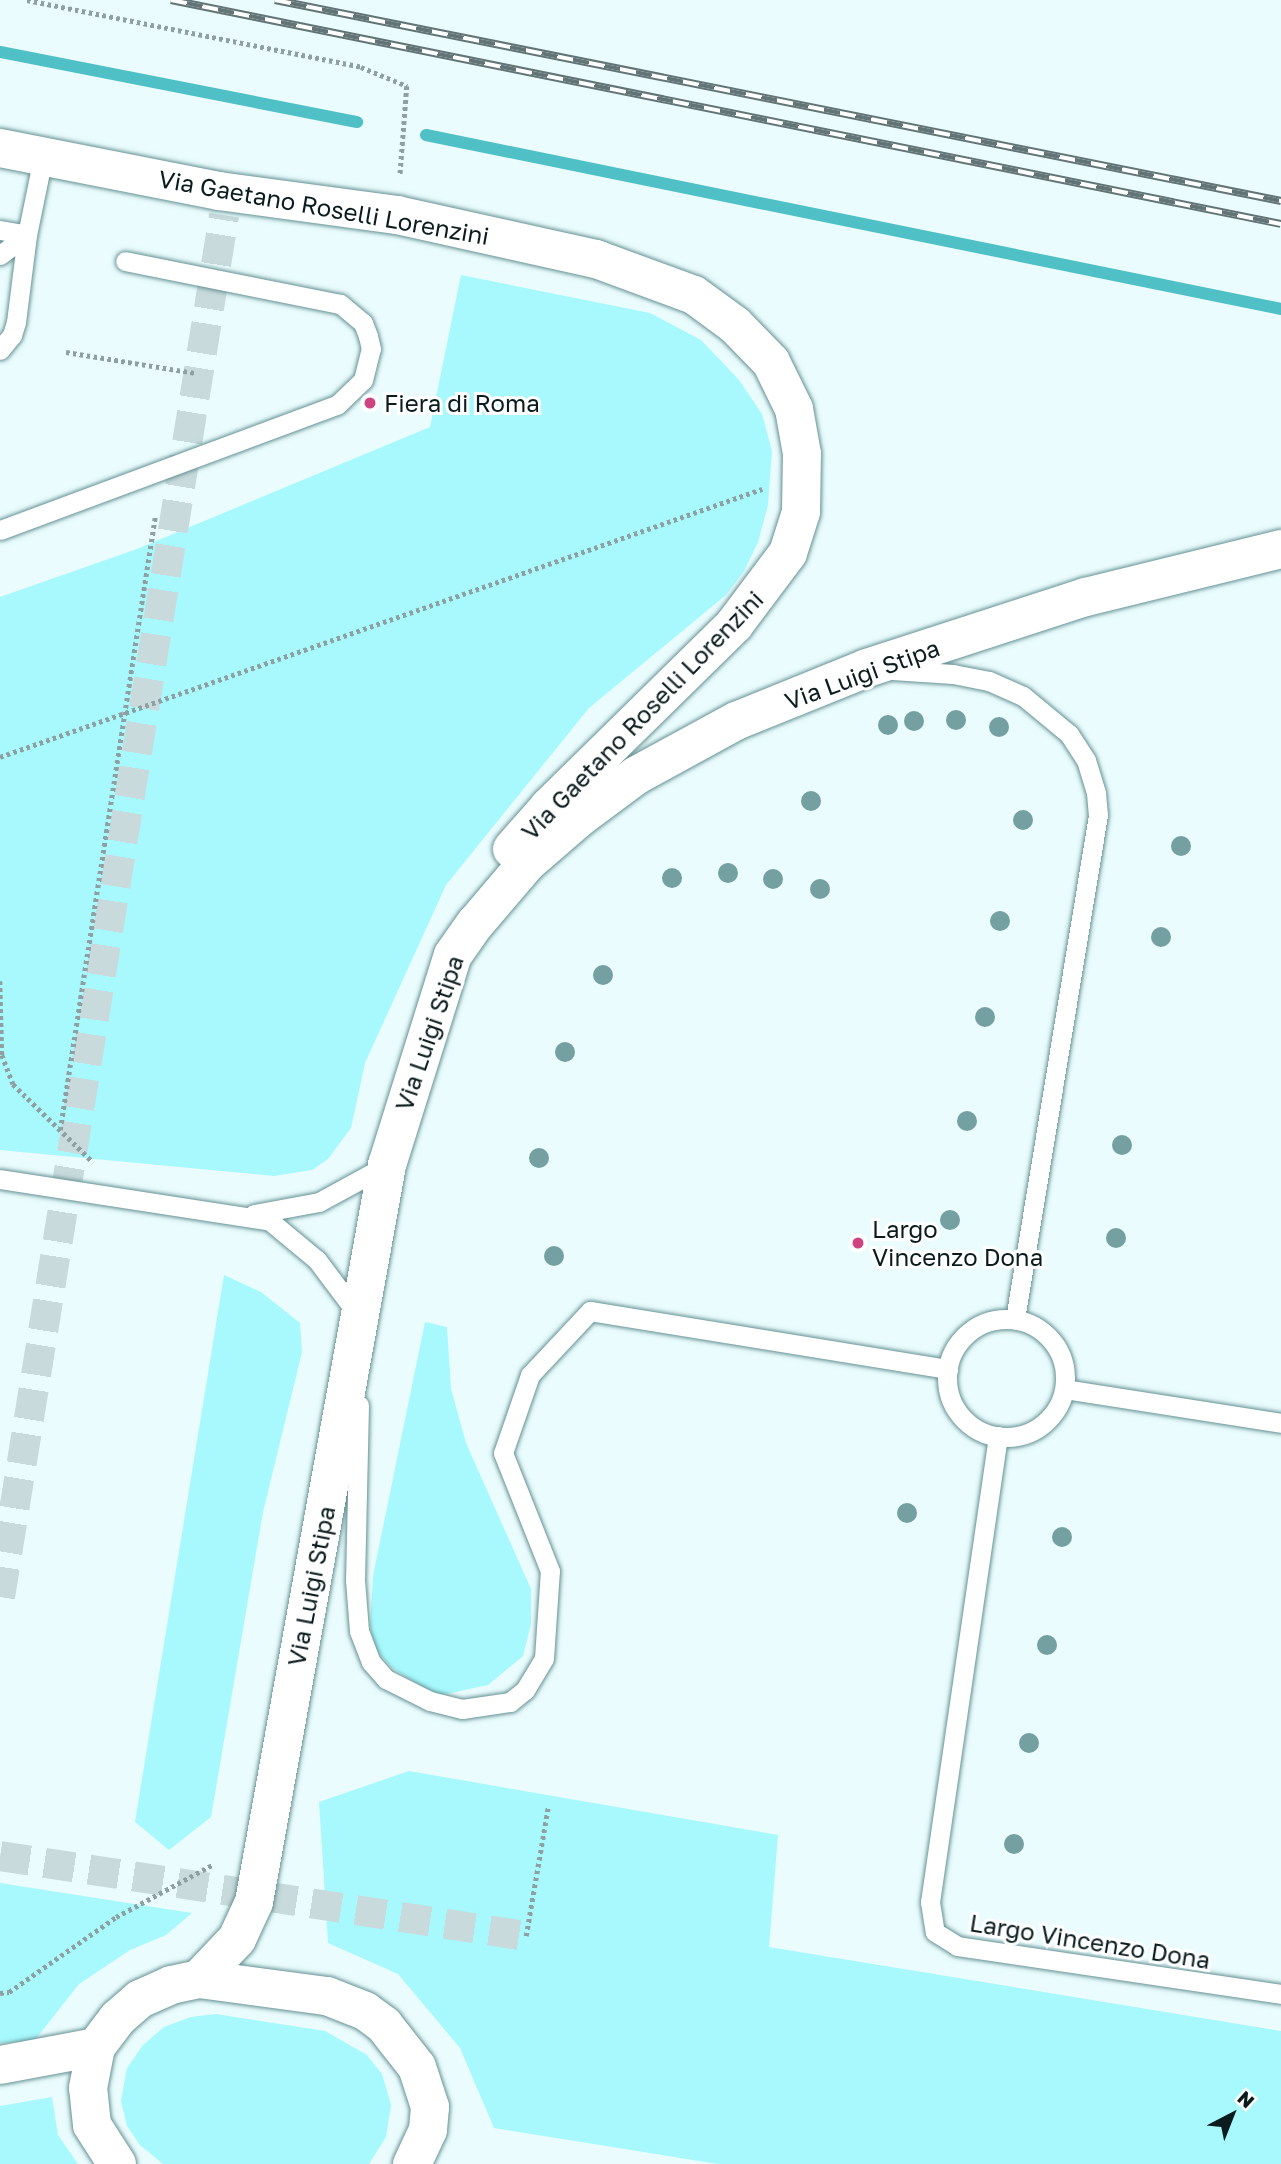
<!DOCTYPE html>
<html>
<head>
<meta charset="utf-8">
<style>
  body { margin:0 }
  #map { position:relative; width:1281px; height:2164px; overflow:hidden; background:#eafcfd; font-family:"Golos Text",sans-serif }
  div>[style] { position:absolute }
  .green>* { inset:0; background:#a7f9fd }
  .stream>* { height:12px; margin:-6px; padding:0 6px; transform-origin:6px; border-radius:6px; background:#4ec0c6 }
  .pedestrian-tunnel>* { height:30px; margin-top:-15px; transform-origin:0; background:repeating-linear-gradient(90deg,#c8dadb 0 30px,transparent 0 45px) }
  .path>* { height:4.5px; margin-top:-2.25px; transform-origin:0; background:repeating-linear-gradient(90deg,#8ea0a1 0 3.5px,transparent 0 7px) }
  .roads { filter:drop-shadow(0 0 2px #659194) drop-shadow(0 0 2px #659194) }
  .service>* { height:19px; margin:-9.5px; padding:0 9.5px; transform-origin:9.5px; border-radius:9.5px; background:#fff }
  .service>.ring { margin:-9.5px; padding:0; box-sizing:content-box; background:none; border:19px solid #fff; border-radius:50% }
  .tertiary>* { height:38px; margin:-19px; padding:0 19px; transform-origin:19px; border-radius:19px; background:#fff }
  .rail>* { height:8px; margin-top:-4px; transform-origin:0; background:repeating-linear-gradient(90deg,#fff 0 16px,#627475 0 32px); box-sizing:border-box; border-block:2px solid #627475 }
  .trees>* { width:20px; height:20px; margin:-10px; border-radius:50%; background:#74a0a2 }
  .dots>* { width:19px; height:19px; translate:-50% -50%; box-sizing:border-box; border:4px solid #fff; border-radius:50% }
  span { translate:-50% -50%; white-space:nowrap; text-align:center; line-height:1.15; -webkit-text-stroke:6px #fff; paint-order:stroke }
  .street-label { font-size:24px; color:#0a1c1d }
  .poi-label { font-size:24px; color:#0a1c1d }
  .left { translate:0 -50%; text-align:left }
  .north { position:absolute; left:1197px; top:2080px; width:70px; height:70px; -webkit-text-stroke:5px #fff; paint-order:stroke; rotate:42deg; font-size:19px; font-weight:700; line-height:28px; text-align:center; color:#0a1c1d }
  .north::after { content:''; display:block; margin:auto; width:24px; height:32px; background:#0a1c1d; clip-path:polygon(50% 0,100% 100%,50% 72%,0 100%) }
</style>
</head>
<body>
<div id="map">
  <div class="green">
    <div style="clip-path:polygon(461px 275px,650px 313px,701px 340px,739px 380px,762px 414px,772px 451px,768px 505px,758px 542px,744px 571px,726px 595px,589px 708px,446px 885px,365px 1063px,351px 1128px,328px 1159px,312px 1170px,274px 1176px,0 1150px,0 597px,137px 549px,430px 427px)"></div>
    <div style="clip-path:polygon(224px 1275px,261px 1292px,300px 1323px,302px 1352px,263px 1512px,211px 1817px,169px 1850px,135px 1822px)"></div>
    <div style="clip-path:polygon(425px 1322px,447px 1327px,451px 1389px,466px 1443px,531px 1589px,531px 1624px,523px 1656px,488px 1685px,437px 1696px,392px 1668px,375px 1649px,370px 1626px,373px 1576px)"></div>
    <div style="clip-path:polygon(409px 1771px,778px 1835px,769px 1947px,1281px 2031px,1281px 2164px,718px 2164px,494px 2128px,460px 2048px,398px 1974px,328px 1943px,319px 1802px)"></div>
    <div style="clip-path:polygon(0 1883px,192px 1913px,166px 1935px,130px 1950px,79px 1984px,35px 2040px,0 2043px)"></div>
    <div style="clip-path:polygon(216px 2014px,325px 2031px,367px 2055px,382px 2074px,391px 2105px,386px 2137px,369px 2164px,163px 2164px,140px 2145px,127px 2126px,121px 2101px,127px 2068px,143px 2045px,164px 2027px,191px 2017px)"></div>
    <div style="clip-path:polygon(52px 2097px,58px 2135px,78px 2164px,0 2164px,0 2106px)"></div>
  </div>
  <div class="stream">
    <div style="left:0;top:52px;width:364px;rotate:11.1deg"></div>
    <div style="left:426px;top:135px;width:873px;rotate:11.5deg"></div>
  </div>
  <div class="pedestrian-tunnel">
    <div style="left:0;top:1597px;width:1400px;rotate:-80.79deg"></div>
    <div style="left:0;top:1856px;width:532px;rotate:8.65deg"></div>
  </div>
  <div class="path">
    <div style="left:27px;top:0;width:341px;rotate:11.3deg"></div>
    <div style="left:361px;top:67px;width:50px;rotate:22.4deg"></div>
    <div style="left:407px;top:86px;width:90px;rotate:94.4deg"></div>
    <div style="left:66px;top:352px;width:132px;rotate:9.2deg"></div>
    <div style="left:0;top:757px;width:808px;rotate:-19.38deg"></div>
    <div style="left:0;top:981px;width:74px;rotate:88.5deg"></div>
    <div style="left:2px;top:1055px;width:31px;rotate:69deg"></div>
    <div style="left:13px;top:1084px;width:112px;rotate:44.3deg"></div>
    <div style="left:60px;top:1130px;width:620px;rotate:-81.19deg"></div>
    <div style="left:526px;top:1936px;width:131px;rotate:-80.3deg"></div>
    <div style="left:0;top:1993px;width:9px;rotate:-6deg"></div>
    <div style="left:9px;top:1992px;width:131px;rotate:-35deg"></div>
    <div style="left:116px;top:1917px;width:111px;rotate:-28.4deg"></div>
  </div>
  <div class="roads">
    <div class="service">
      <div style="left:0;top:230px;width:27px;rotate:10deg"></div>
      <div style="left:27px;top:235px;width:88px;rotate:97.2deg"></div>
      <div style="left:16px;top:322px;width:14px;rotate:107deg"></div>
      <div style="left:12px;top:335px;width:19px;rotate:129deg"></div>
      <div style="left:0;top:255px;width:34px;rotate:-37deg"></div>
      <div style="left:27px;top:235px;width:80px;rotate:-78.4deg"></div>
      <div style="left:0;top:530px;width:359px;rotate:-20.4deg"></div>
      <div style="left:337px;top:405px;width:36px;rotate:-44deg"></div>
      <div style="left:363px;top:380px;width:32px;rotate:-76deg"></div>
      <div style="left:371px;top:349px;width:13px;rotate:-103deg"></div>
      <div style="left:368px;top:336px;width:14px;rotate:-111deg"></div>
      <div style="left:363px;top:323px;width:30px;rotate:-140deg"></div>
      <div style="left:340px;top:304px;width:219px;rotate:-168.7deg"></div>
      <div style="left:892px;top:670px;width:61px;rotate:3.8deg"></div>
      <div style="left:953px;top:674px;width:37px;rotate:11deg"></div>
      <div style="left:989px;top:681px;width:37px;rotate:24deg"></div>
      <div style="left:1023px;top:696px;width:60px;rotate:39.6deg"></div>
      <div style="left:1069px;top:734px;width:31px;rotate:57deg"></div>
      <div style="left:1086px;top:760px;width:34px;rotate:73deg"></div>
      <div style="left:1096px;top:793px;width:22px;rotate:85deg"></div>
      <div style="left:1098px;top:815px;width:511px;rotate:99.35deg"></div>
      <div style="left:0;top:1179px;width:273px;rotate:8.8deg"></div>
      <div style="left:270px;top:1221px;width:61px;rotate:39.7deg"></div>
      <div style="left:317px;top:1260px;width:70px;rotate:53.1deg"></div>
      <div style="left:254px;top:1214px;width:66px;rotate:-10.5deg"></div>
      <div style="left:319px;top:1202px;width:77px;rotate:-28.6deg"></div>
      <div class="ring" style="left:947px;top:1319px;width:99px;height:99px"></div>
      <div style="left:1065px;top:1389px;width:219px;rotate:8.9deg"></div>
      <div style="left:359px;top:1405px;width:175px;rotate:91.3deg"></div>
      <div style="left:355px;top:1580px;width:51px;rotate:85.5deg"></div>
      <div style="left:359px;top:1631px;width:33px;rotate:69deg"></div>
      <div style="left:371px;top:1662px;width:23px;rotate:49deg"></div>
      <div style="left:386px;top:1679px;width:49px;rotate:26.6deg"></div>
      <div style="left:430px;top:1701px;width:33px;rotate:14deg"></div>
      <div style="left:462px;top:1709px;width:49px;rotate:-8.3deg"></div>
      <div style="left:510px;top:1702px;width:19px;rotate:-39deg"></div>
      <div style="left:525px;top:1690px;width:37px;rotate:-59deg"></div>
      <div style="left:544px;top:1658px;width:87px;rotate:-86.1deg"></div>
      <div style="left:550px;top:1571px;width:127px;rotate:-111.7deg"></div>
      <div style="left:503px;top:1453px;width:83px;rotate:-70.9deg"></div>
      <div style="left:530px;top:1375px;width:88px;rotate:-46.8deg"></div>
      <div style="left:590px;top:1311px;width:363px;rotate:9.2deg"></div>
      <div style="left:998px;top:1436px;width:471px;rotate:98.3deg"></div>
      <div style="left:930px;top:1902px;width:30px;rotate:81deg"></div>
      <div style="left:935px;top:1932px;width:26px;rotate:32deg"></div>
      <div style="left:957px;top:1946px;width:328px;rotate:8.4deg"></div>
    </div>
    <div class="tertiary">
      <div style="left:0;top:148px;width:223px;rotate:11.1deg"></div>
      <div style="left:219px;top:191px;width:180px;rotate:7.7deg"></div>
      <div style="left:397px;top:215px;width:204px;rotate:12.5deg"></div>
      <div style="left:596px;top:259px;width:104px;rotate:20.2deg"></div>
      <div style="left:694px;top:295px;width:51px;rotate:36.2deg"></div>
      <div style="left:735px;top:325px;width:52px;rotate:45.8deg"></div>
      <div style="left:771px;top:362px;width:52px;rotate:63.9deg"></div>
      <div style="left:794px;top:409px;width:46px;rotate:79.9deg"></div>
      <div style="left:802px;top:454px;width:58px;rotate:91deg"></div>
      <div style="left:801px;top:512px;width:43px;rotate:107.6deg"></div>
      <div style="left:788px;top:553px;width:90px;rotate:126.9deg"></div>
      <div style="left:734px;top:625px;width:260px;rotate:135.5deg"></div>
      <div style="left:549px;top:807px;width:56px;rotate:131.4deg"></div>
      <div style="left:199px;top:1979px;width:55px;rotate:-46.5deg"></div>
      <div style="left:237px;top:1939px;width:41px;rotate:-65.3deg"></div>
      <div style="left:254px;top:1902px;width:749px;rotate:-79.77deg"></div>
      <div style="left:387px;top:1165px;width:220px;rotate:-72.6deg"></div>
      <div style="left:453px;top:955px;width:38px;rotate:-55deg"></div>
      <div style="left:475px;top:924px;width:79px;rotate:-49.6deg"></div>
      <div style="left:526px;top:864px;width:70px;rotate:-41deg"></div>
      <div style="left:579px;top:818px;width:72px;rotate:-36.6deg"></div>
      <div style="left:637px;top:775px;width:113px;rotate:-28.6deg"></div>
      <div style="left:736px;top:721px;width:141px;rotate:-22deg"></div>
      <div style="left:867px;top:668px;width:230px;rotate:-18deg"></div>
      <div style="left:1086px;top:597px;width:201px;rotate:-13.8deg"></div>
      <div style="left:0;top:2065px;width:98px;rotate:-10.6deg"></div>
      <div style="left:117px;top:2164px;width:46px;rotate:-122.7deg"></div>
      <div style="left:92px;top:2125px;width:37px;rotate:-96deg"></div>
      <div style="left:88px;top:2088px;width:42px;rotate:-79deg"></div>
      <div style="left:96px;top:2047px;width:36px;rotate:-53deg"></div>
      <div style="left:118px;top:2018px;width:29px;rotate:-41deg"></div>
      <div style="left:140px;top:1999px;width:34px;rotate:-24deg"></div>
      <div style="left:171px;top:1985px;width:29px;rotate:-12deg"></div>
      <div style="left:199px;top:1979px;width:129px;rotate:7.6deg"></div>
      <div style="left:327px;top:1996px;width:41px;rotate:21.5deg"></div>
      <div style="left:365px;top:2011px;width:24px;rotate:36deg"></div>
      <div style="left:384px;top:2025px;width:53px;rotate:51.8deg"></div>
      <div style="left:417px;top:2067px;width:42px;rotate:72deg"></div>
      <div style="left:430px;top:2107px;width:23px;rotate:95deg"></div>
      <div style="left:428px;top:2130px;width:38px;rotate:115deg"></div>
    </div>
  </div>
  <div class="rail">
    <div style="left:171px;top:0;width:1132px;rotate:11.41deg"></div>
    <div style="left:275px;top:0;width:1026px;rotate:11.3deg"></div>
  </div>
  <div class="trees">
    <div style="left:956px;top:720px"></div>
    <div style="left:914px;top:721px"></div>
    <div style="left:888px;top:725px"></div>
    <div style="left:999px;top:727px"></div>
    <div style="left:811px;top:801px"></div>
    <div style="left:1023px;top:820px"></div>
    <div style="left:1181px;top:846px"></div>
    <div style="left:728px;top:873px"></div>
    <div style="left:672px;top:878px"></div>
    <div style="left:773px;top:879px"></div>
    <div style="left:820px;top:889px"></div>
    <div style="left:1000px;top:921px"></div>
    <div style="left:1161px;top:937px"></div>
    <div style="left:603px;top:975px"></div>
    <div style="left:985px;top:1017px"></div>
    <div style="left:565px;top:1052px"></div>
    <div style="left:967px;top:1121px"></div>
    <div style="left:1122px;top:1145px"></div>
    <div style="left:539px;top:1158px"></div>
    <div style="left:950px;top:1220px"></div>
    <div style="left:1116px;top:1238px"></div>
    <div style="left:554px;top:1256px"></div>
    <div style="left:907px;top:1513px"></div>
    <div style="left:1062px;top:1537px"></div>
    <div style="left:1047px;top:1645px"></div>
    <div style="left:1029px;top:1743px"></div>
    <div style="left:1014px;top:1844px"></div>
  </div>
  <div class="dots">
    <div style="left:370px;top:403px;background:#cd4480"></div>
    <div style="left:858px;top:1243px;background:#cd4480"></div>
  </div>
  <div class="street-label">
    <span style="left:324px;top:207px;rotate:10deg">Via Gaetano Roselli Lorenzini</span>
    <span style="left:862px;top:674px;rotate:-20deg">Via Luigi Stipa</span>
    <span style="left:642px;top:715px;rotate:-46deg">Via Gaetano Roselli Lorenzini</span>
    <span style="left:429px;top:1033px;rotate:-71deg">Via Luigi Stipa</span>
    <span style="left:311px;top:1586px;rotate:-79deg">Via Luigi Stipa</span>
    <span style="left:1090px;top:1941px;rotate:9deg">Largo Vincenzo Dona</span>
  </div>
  <div class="poi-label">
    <span class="left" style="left:384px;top:403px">Fiera di Roma</span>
    <span class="left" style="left:872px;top:1243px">Largo<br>Vincenzo Dona</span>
  </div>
  <div class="north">N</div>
</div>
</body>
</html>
